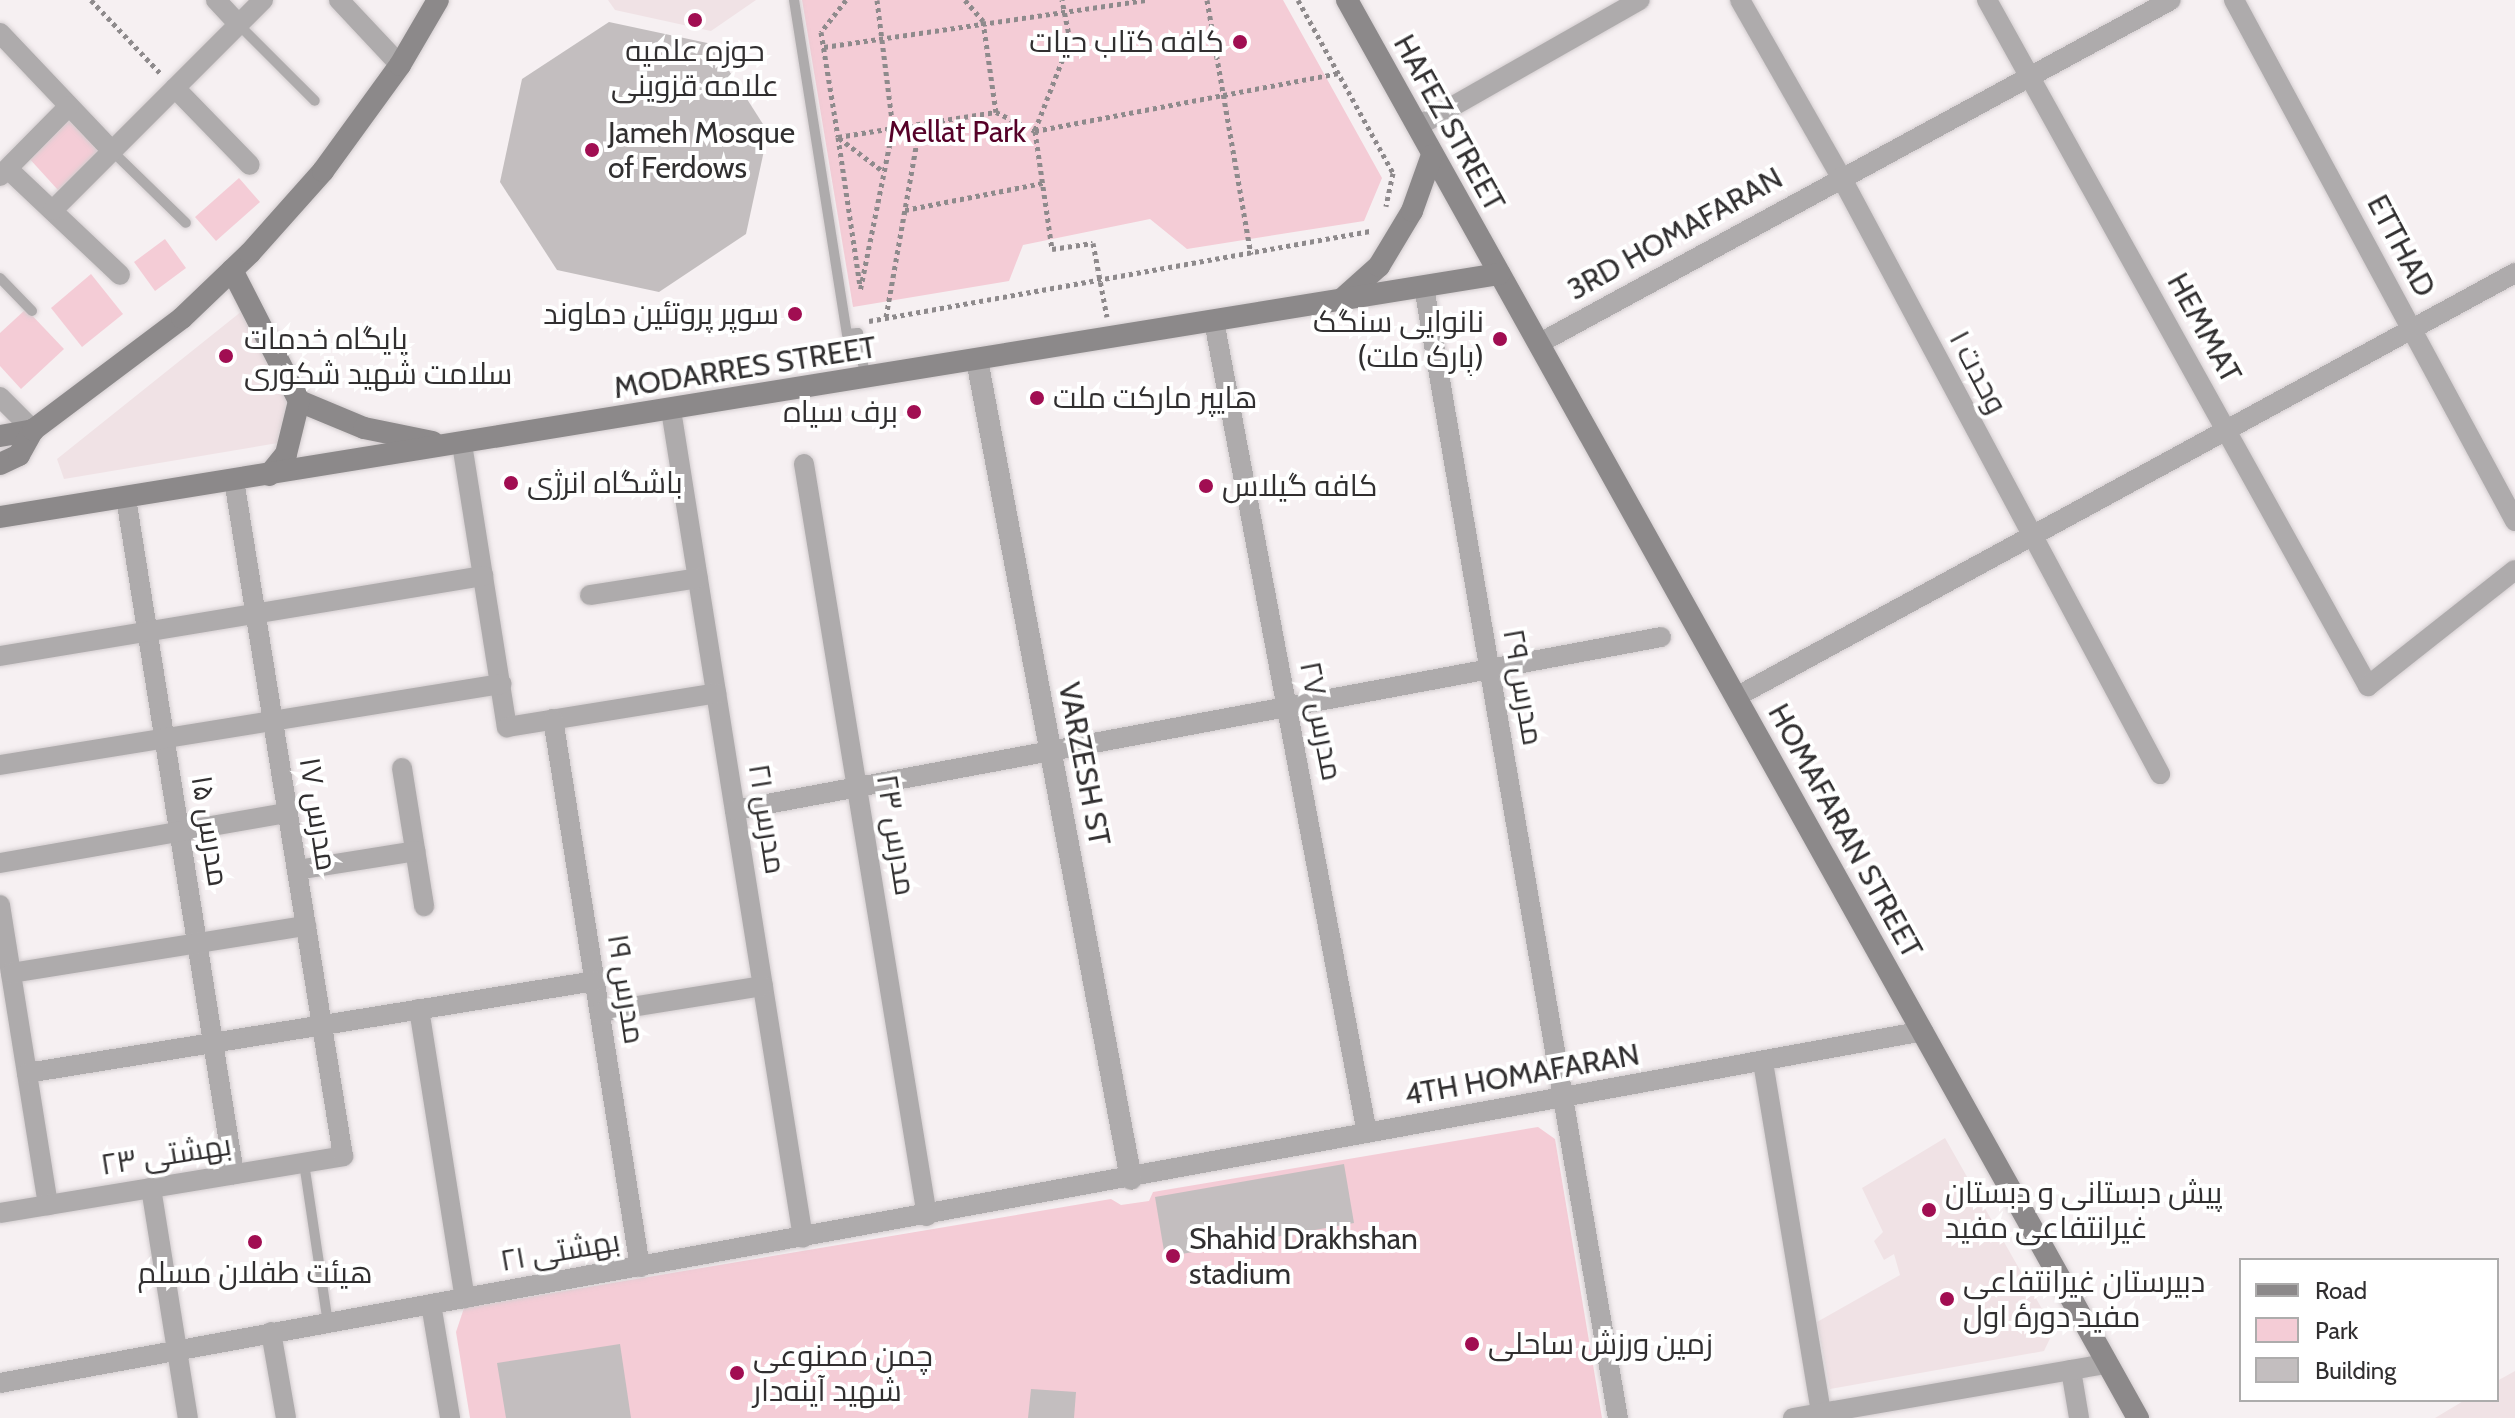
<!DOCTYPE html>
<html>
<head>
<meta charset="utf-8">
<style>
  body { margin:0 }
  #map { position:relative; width:2515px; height:1418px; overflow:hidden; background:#f6f0f2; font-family:Cabin,Cairo,sans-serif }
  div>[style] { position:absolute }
  .built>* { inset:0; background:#f0e2e5 }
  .green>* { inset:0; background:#f4ccd6 }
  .building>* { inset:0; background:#c3bebf }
  .path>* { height:5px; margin-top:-2.5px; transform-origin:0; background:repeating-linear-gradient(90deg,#8e8a8c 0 4px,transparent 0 8px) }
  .roads { filter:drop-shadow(0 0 2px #d3cdcf) drop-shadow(0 0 2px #d3cdcf) }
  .service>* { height:10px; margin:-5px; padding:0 5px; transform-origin:5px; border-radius:5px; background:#aeabac }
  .minor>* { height:20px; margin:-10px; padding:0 10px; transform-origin:10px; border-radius:10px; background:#aeabac }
  .tertiary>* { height:22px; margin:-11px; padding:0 11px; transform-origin:11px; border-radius:11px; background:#aeabac }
  .secondary>* { height:22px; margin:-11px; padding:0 11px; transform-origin:11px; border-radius:11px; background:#8c898a }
  .dots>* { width:22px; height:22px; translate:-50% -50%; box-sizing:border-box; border:4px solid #fff; border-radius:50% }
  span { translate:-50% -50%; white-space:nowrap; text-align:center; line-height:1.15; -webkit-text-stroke:8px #fff; paint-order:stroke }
  .poi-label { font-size:30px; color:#312f30 }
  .right { translate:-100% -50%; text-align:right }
  .left { translate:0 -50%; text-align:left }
  .street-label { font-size:30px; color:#312f30 }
  .park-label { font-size:30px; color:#560128 }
  .legend { position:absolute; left:2239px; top:1258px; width:260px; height:144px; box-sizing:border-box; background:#fff; border:2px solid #adacac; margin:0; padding:10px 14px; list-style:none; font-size:24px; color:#312f30 }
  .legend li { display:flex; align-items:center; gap:16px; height:40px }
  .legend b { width:40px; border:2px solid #adacac }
</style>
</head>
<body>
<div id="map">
  <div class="built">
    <div style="clip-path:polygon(608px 0,756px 0,711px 31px,615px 10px)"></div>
    <div style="clip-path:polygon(242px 311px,290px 401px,284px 442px,64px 479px,57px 459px)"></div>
    <div style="clip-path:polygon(1945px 1138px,2054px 1330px,2044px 1351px,1830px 1389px,1817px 1322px,1900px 1275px,1894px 1254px,1884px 1260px,1874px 1241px,1883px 1232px,1862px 1188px)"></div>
    <div style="clip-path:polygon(2515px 1371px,2515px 1418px,2435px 1418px,2465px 1400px,2497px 1400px,2497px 1381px)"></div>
  </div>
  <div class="green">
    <div style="clip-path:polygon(802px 0,1283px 0,1382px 178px,1364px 221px,1187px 249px,1150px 219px,1023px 245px,1009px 281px,853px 307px)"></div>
    <div style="clip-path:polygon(69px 118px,100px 152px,58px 190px,27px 156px)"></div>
    <div style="clip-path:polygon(239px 178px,260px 202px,216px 241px,195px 217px)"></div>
    <div style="clip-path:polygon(165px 239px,186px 268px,155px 291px,134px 262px)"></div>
    <div style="clip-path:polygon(91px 274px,123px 314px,82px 347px,51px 308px)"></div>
    <div style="clip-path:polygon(26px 309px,64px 349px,21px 389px,0 366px,0 333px)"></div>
    <div style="clip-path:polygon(1538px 1127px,1555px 1139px,1602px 1418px,470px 1418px,456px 1332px,464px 1308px,1111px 1199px,1121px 1205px,1149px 1201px,1153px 1192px)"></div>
  </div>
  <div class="building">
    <div style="clip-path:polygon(609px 22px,712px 44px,768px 132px,746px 234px,659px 292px,557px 270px,500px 182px,522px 79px)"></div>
    <div style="clip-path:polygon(1344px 1164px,1354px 1223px,1165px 1257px,1155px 1197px)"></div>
    <div style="clip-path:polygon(620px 1344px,631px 1418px,506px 1418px,497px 1363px)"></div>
    <div style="clip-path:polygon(1031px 1389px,1076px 1392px,1074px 1418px,1028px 1418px)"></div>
  </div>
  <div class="path">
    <div style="left:91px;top:0;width:103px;rotate:46.6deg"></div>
    <div style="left:846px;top:0;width:41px;rotate:128deg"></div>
    <div style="left:821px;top:32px;width:106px;rotate:80.8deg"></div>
    <div style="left:838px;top:137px;width:56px;rotate:-9.3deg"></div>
    <div style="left:893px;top:128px;width:167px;rotate:101.4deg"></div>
    <div style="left:877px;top:0;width:129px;rotate:82.9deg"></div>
    <div style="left:893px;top:128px;width:104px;rotate:-8.8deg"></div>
    <div style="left:996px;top:112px;width:43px;rotate:26deg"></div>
    <div style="left:1035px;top:131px;width:119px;rotate:81.8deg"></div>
    <div style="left:1052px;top:249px;width:41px;rotate:-8.3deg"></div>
    <div style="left:1093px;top:243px;width:75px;rotate:79.3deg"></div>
    <div style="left:965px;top:0;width:28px;rotate:49deg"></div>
    <div style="left:983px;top:21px;width:92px;rotate:81.9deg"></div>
    <div style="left:1207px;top:0;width:258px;rotate:80.2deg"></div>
    <div style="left:1298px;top:0;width:197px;rotate:61.2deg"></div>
    <div style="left:1393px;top:173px;width:34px;rotate:102deg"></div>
    <div style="left:824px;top:47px;width:325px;rotate:-8.3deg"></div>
    <div style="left:1035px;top:130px;width:97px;rotate:-68.7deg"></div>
    <div style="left:1070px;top:40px;width:41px;rotate:-101.3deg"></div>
    <div style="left:1035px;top:131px;width:309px;rotate:-10.8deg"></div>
    <div style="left:838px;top:137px;width:151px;rotate:81.6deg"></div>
    <div style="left:839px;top:138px;width:56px;rotate:37.1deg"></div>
    <div style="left:905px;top:210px;width:141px;rotate:-11.1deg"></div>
    <div style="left:886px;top:317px;width:196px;rotate:-80deg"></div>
    <div style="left:869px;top:321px;width:509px;rotate:-10.18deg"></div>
  </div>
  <div class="roads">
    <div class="service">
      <div style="left:794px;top:0;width:338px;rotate:81deg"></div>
      <div style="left:847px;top:334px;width:11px;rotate:-5deg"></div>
      <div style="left:858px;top:333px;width:44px;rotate:80.8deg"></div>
      <div style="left:239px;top:25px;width:107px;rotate:45deg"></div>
      <div style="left:112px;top:151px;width:103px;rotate:44.2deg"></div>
      <div style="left:0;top:278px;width:46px;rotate:45.9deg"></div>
      <div style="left:304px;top:1163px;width:162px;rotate:81.5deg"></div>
    </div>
    <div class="minor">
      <div style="left:216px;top:0;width:34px;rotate:47deg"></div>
      <div style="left:339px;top:0;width:89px;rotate:46.8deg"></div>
      <div style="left:1740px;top:0;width:204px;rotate:60.3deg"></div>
      <div style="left:1841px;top:177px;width:677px;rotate:61.88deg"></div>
      <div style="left:1987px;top:0;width:785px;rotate:60.95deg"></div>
      <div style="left:2368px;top:686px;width:187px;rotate:-38.3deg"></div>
      <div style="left:2234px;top:0;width:592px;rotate:61.66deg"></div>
      <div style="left:0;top:33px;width:163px;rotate:46.5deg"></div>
      <div style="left:175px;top:88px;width:107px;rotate:45.8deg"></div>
      <div style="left:1418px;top:126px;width:255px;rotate:-29.6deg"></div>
      <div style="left:8px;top:169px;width:154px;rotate:43.4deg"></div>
      <div style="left:0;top:176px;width:98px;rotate:-45.4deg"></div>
      <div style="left:53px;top:210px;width:297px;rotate:-45deg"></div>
      <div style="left:1424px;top:287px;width:1148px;rotate:80.27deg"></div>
      <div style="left:1214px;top:321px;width:826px;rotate:79.33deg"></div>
      <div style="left:1538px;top:344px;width:720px;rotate:-28.52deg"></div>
      <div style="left:0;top:397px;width:47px;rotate:45deg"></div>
      <div style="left:671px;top:410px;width:838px;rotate:80.94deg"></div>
      <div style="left:462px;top:444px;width:287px;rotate:81deg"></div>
      <div style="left:507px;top:727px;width:212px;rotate:-9.2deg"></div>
      <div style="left:804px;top:464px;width:762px;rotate:80.71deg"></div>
      <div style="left:126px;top:498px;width:685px;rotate:80.92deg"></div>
      <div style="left:590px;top:595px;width:109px;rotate:-8.9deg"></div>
      <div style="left:0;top:656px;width:490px;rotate:-9.4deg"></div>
      <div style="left:1736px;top:697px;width:887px;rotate:-28.56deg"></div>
      <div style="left:553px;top:719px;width:555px;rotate:80.98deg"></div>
      <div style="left:0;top:765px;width:508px;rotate:-9.18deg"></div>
      <div style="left:402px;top:768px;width:140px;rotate:80.9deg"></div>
      <div style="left:735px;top:810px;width:942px;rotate:-10.58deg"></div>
      <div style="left:0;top:863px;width:291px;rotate:-9.9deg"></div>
      <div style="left:297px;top:870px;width:120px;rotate:-9.1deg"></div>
      <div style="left:0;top:905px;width:304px;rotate:80.9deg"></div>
      <div style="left:11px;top:973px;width:299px;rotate:-9.1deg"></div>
      <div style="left:419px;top:1009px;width:293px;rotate:81deg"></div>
      <div style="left:600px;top:1012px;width:165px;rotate:-9.1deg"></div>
      <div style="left:1763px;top:1062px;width:356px;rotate:80.6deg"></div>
      <div style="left:27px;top:1073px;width:575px;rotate:-9.2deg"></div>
      <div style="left:151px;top:1188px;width:233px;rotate:80.9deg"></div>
      <div style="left:0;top:1213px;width:348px;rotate:-9.4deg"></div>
      <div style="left:343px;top:1156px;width:685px;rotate:-99.16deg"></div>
      <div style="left:431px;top:1304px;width:116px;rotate:80.5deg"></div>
      <div style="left:271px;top:1332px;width:87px;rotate:80.1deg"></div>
      <div style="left:2071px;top:1370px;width:49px;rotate:80.5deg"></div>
      <div style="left:0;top:1383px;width:1955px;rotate:-10.37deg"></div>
      <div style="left:1793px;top:1418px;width:319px;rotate:-9.8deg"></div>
    </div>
    <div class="tertiary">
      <div style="left:977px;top:360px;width:833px;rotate:79.35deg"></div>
    </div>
    <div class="secondary">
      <div style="left:1347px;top:0;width:1624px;rotate:60.85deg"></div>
      <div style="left:232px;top:270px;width:147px;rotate:62.9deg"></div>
      <div style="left:1341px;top:300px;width:51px;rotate:-41.8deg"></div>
      <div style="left:1379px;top:266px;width:64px;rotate:-59deg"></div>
      <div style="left:1412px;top:211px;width:59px;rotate:-70.3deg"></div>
      <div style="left:299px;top:401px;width:70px;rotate:22.6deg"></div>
      <div style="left:364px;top:428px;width:70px;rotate:11.5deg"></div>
      <div style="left:0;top:436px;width:34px;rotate:-10deg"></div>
      <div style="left:0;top:464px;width:21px;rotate:-25deg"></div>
      <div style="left:19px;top:455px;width:29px;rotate:-61deg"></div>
      <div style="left:33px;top:430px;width:186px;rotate:-36.9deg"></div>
      <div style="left:182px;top:318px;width:94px;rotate:-43.7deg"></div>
      <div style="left:250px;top:253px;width:110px;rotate:-48.3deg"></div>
      <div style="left:323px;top:171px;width:131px;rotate:-54deg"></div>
      <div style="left:400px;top:65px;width:75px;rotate:-59.7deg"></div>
      <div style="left:269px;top:475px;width:27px;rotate:-51deg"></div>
      <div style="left:286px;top:454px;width:55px;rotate:-76.2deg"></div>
      <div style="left:0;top:517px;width:1519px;rotate:-9.21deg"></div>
    </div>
  </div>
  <div class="dots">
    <div style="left:695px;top:20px;background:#a10e52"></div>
    <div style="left:1240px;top:42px;background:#a10e52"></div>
    <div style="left:592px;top:150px;background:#a10e52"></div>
    <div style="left:795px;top:314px;background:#a10e52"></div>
    <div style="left:1500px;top:339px;background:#a10e52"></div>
    <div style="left:226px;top:356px;background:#a10e52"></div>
    <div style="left:1037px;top:398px;background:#a10e52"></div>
    <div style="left:914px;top:412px;background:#a10e52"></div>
    <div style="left:511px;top:483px;background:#a10e52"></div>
    <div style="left:1206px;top:486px;background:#a10e52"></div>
    <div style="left:1929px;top:1210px;background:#a10e52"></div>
    <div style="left:255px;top:1242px;background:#a10e52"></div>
    <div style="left:1173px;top:1256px;background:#a10e52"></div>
    <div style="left:1947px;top:1299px;background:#a10e52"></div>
    <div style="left:1472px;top:1344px;background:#a10e52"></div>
    <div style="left:737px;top:1373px;background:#a10e52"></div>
  </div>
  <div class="poi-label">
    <span class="right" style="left:1224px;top:42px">کافه کتاب حیات</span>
    <span style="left:695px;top:68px">حوزه علمیه<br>علامه قزوینی</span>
    <span class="left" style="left:608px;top:150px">Jameh Mosque<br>of Ferdows</span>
    <span class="right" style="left:779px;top:314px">سوپر پروتئین دماوند</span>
    <span class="right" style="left:1484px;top:339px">نانوایی سنگک<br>(پارک ملت)</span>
    <span class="left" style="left:244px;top:356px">پایگاه خدمات<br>سلامت شهید شکوری</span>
    <span class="left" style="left:1053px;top:398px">هایپر مارکت ملت</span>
    <span class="right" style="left:898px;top:412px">برف سیاه</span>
    <span class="left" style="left:527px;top:483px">باشگاه انرژی</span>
    <span class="left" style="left:1222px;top:486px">کافه گیلاس</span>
    <span class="left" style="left:1945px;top:1210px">پیش دبستانی و دبستان<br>غیرانتفاعی مفید</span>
    <span class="left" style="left:1189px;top:1256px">Shahid Drakhshan<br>stadium</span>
    <span style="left:255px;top:1273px">هيئت طفلان مسلم</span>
    <span class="left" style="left:1963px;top:1299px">دبیرستان غیرانتفاعی<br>مفید دورهٔ اول</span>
    <span class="left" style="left:1488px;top:1344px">زمین ورزش ساحلی</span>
    <span class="left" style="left:753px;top:1373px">چمن مصنوعی<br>شهید آینه‌دار</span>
  </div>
  <div class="street-label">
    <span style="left:1449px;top:123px;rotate:61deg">HAFEZ STREET</span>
    <span style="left:1675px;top:234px;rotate:-29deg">3RD HOMAFARAN</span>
    <span style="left:2401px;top:246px;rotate:62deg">ETTHAD</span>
    <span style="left:2204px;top:328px;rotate:61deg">HEMMAT</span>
    <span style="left:745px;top:368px;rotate:-9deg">MODARRES STREET</span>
    <span style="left:1978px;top:372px;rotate:62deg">وحدت ۱</span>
    <span style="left:1523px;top:687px;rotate:80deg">مدرس ۲۹</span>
    <span style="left:1321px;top:721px;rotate:79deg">مدرس ۲۷</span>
    <span style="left:1084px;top:764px;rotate:79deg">VARZESH ST</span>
    <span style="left:318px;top:814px;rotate:81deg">مدرس ۱۷</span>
    <span style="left:767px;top:819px;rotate:81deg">مدرس ۲۱</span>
    <span style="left:210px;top:831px;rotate:81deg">مدرس ۱۵</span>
    <span style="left:1845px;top:831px;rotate:61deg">HOMAFARAN STREET</span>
    <span style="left:896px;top:835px;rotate:81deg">مدرس ۲۳</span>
    <span style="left:626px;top:989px;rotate:81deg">مدرس ۱۹</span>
    <span style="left:1522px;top:1075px;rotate:-10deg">4TH HOMAFARAN</span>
    <span style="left:166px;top:1155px;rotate:-9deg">بهشتی ۲۳</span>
    <span style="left:560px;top:1251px;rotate:-10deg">بهشتی ۲۱</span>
  </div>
  <div class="park-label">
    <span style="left:957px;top:132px">Mellat Park</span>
  </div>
  <ul class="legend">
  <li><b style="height:10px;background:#8c898a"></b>Road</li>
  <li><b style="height:22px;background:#f4ccd6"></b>Park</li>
  <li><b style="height:22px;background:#c3bebf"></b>Building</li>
  </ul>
</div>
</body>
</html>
